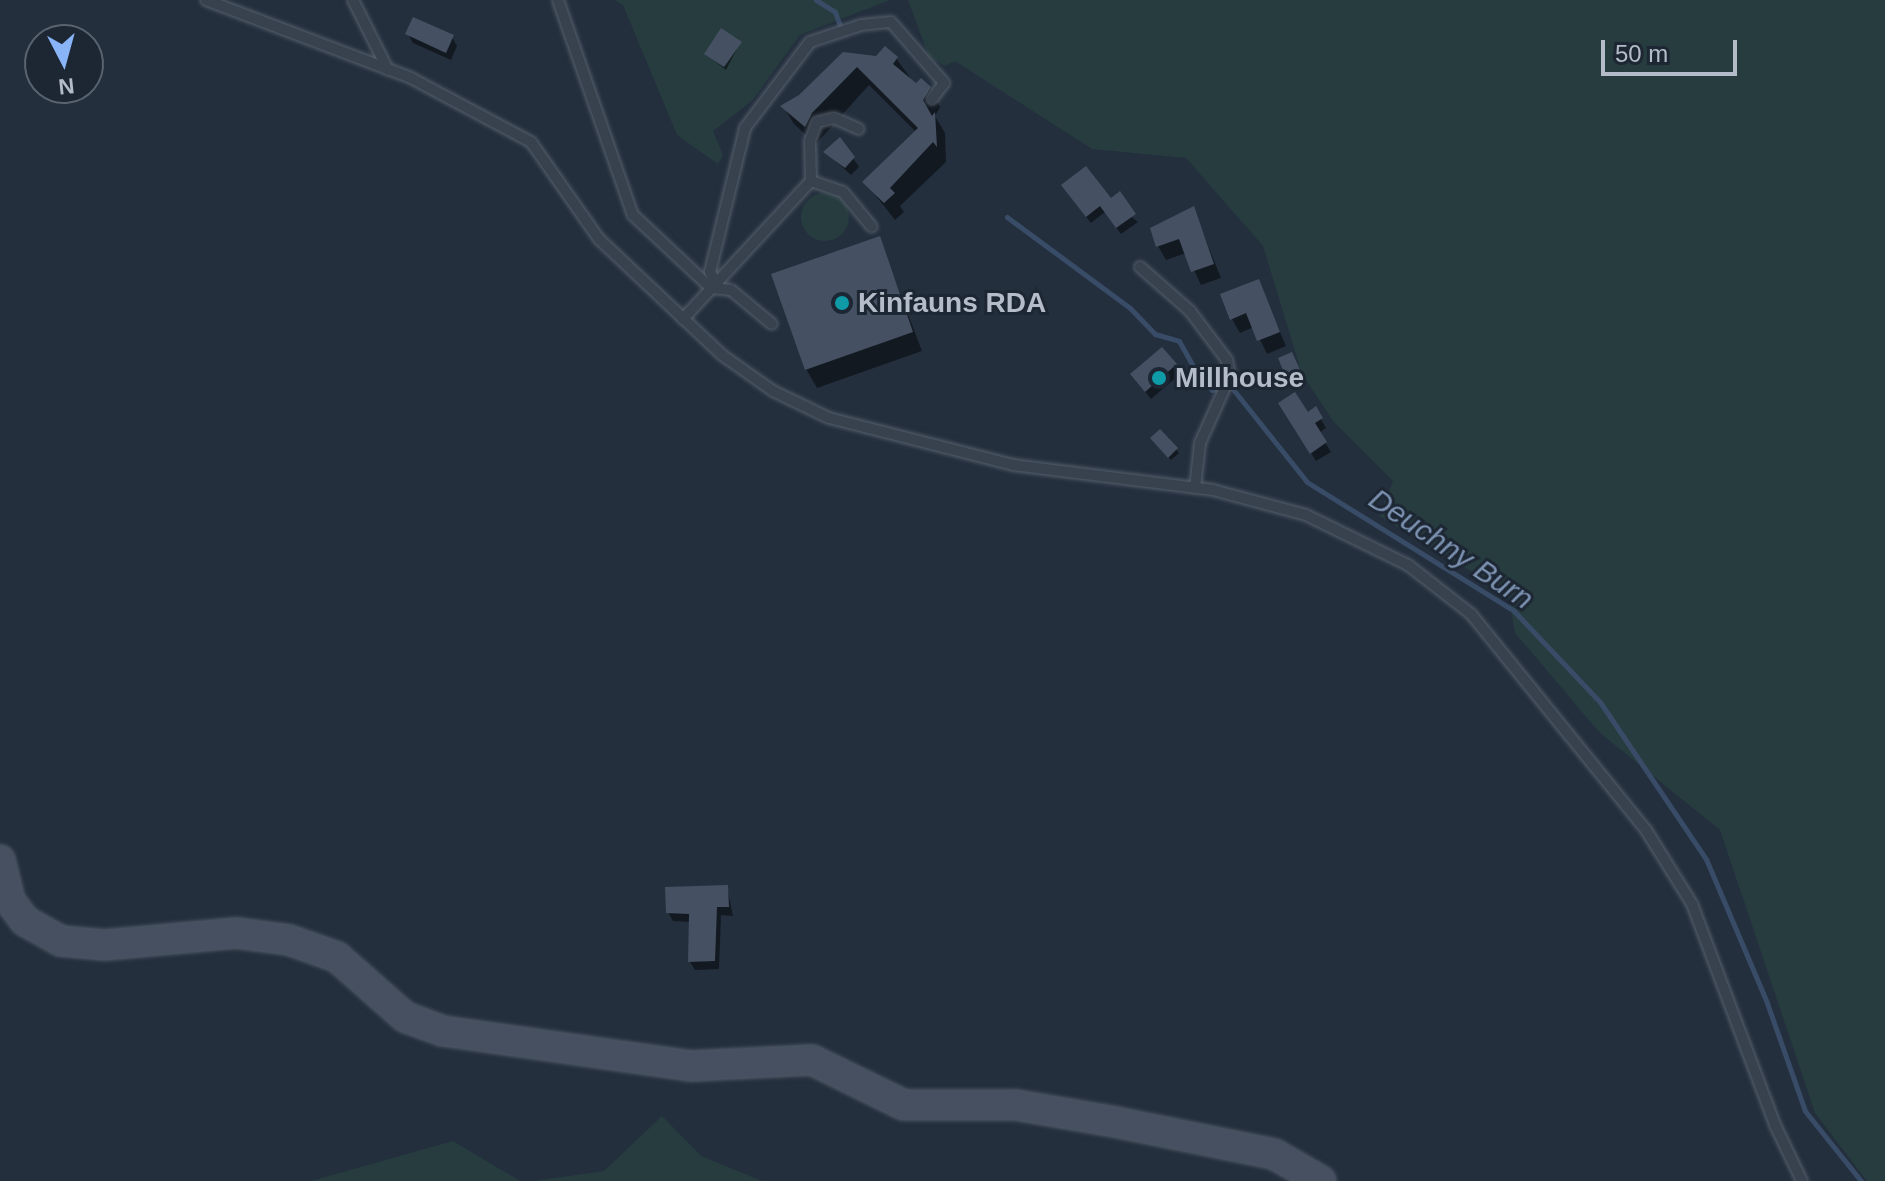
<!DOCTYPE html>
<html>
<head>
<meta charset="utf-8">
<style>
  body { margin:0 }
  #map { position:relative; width:1885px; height:1181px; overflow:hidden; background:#242f3e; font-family:Arial,sans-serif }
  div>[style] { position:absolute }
  .green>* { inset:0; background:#263c3f }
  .round { border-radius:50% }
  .shadow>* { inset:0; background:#0007 }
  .stream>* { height:5px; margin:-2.5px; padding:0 2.5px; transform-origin:2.5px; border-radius:2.5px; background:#394c67 }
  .building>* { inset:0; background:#455162 }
  .roads { filter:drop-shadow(0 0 2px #565f6c) drop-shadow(0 0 2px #565f6c) }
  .lane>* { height:10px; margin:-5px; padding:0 5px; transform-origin:5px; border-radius:5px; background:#38414e }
  .secondary>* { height:28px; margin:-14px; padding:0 14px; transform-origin:14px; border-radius:14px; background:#465061 }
  .dots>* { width:22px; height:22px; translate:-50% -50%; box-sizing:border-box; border:4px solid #1d2633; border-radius:50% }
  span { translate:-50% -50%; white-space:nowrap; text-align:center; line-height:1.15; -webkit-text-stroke:6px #1d2633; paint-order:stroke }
  .poi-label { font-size:28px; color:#b4bcc9; font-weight:700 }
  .left { translate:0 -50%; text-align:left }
  .water-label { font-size:30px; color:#7c92b1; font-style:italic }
  .north { position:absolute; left:24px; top:24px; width:80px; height:80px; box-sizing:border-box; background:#1d2633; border:2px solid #59626f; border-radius:50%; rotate:174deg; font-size:22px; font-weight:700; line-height:32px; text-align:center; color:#b4bcc9 }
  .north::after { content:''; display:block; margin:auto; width:28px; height:36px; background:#8ab4f8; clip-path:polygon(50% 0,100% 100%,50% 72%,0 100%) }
  .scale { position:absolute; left:1601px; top:40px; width:136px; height:36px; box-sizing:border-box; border:4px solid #b4bcc9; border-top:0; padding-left:10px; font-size:24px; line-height:28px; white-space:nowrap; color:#b4bcc9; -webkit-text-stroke:6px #1d2633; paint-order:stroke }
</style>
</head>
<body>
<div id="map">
  <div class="green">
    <div style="clip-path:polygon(614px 0,890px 0,800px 35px,752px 101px,713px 131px,723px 155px,718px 164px,677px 135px,623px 5px)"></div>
    <div style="clip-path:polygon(908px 0,1885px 0,1885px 1181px,1867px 1181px,1815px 1113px,1720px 830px,1599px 732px,1515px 633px,1508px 593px,1379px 516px,1393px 481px,1333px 421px,1302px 374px,1263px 246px,1186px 158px,1092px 149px,955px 61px,945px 66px,929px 57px)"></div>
    <div class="round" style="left:801px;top:193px;width:48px;height:48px"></div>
    <div style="clip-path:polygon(662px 1116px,701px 1156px,762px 1181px,534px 1181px,604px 1171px)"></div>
    <div style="clip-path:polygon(453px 1141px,520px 1181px,311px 1181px)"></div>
  </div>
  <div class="shadow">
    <div style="clip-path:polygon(408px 34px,452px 37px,457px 46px,451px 60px,413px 43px)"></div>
    <div style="clip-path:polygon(740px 43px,726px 70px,706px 54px)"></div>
    <div style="clip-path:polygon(843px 54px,896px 58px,916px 86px,929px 88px,940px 107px,935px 116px,945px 133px,946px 162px,900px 206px,904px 212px,895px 220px,865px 182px,917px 133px,869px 85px,816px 144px,794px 124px,783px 106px,801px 97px)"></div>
    <div style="clip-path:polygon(826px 152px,853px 158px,859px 167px,851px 175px)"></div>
    <div style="clip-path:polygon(1068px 193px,1111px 201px,1138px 222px,1121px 234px,1105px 212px,1091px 223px)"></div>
    <div style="clip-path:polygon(1193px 208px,1221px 278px,1201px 285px,1186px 253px,1166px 260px,1158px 246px)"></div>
    <div style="clip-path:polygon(879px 238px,922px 351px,817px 388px,806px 369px)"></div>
    <div style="clip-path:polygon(1258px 281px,1286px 346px,1267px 354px,1254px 327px,1240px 333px,1232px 319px)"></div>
    <div style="clip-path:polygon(1281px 359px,1296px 364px,1305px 384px,1294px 388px)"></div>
    <div style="clip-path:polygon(1175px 366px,1180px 374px,1151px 399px,1132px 375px)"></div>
    <div style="clip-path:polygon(1280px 404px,1307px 414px,1315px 409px,1326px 428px,1319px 433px,1331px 452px,1316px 461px)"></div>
    <div style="clip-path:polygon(1160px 432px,1179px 453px,1171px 460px,1154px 442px)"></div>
    <div style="clip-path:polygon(727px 887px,733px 916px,721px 915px,719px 969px,695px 970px,690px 962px,691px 922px,673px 921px,668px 912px)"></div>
  </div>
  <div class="stream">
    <div style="left:816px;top:0;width:22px;rotate:32deg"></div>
    <div style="left:835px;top:12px;width:15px;rotate:70deg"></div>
    <div style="left:1007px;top:217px;width:153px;rotate:36.5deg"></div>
    <div style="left:1130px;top:308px;width:36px;rotate:46deg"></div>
    <div style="left:1155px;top:334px;width:25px;rotate:16deg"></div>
    <div style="left:1179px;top:341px;width:41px;rotate:60.9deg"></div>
    <div style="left:1199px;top:377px;width:18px;rotate:45deg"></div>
    <div style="left:1212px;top:390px;width:20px;rotate:-6deg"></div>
    <div style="left:1232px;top:388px;width:120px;rotate:51.4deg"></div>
    <div style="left:1307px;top:482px;width:243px;rotate:31.9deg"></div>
    <div style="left:1513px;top:610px;width:127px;rotate:46.6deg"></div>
    <div style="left:1600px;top:702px;width:189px;rotate:56deg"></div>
    <div style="left:1706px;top:859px;width:156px;rotate:67deg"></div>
    <div style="left:1767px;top:1003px;width:114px;rotate:70.6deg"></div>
    <div style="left:1805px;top:1111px;width:90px;rotate:51.3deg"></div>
  </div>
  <div class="building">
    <div style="clip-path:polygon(413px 17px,454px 35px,446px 53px,405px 34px)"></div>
    <div style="clip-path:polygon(721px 28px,742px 42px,724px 67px,704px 54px)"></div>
    <div style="clip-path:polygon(885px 46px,898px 57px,893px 64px,916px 83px,921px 78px,931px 87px,923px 100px,932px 116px,935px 112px,937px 147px,933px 142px,890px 188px,895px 193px,884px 203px,862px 182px,918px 128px,857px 67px,812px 113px,805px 127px,780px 106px,799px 95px,843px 52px,876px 56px)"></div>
    <div style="clip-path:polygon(840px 137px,855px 157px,845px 168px,823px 152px)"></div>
    <div style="clip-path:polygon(1086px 166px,1111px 198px,1120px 191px,1136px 214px,1116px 228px,1100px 206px,1086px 217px,1061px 185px)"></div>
    <div style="clip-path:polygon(1194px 206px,1214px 264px,1191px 272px,1179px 239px,1156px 247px,1150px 228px)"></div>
    <div style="clip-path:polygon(880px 236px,913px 332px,805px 370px,771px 274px)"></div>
    <div style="clip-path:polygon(1259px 279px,1280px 332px,1257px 341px,1246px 313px,1230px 320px,1220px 294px)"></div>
    <div style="clip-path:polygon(1162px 347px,1177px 364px,1145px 392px,1130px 374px)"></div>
    <div style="clip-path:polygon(1292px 352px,1302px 374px,1287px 380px,1278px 358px)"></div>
    <div style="clip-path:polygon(1295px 392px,1308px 412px,1316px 406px,1323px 418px,1315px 423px,1327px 442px,1310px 454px,1278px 403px)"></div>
    <div style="clip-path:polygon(1160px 429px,1178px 448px,1168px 458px,1150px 438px)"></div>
    <div style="clip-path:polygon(728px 885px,729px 907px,717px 907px,715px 961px,688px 962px,689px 914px,666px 913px,665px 887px)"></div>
  </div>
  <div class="roads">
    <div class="lane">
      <div style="left:206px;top:0;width:219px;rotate:20.8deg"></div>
      <div style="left:411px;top:78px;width:136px;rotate:28.1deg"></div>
      <div style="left:531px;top:142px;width:118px;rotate:55deg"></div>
      <div style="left:599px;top:239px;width:169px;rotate:43.3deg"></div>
      <div style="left:722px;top:355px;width:62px;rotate:35.2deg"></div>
      <div style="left:773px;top:391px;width:62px;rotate:25.7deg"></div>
      <div style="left:829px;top:418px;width:190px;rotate:14.3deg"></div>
      <div style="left:1013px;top:465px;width:202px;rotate:7.1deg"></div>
      <div style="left:1213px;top:490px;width:96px;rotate:15deg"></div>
      <div style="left:1306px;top:515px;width:114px;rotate:26.1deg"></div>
      <div style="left:1408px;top:565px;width:80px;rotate:37.9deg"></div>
      <div style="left:1471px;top:614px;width:278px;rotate:51deg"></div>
      <div style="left:1646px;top:830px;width:87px;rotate:58.1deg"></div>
      <div style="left:1692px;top:904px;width:236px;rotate:69.4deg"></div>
      <div style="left:1775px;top:1125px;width:62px;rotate:64.3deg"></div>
      <div style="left:353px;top:0;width:78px;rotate:63.4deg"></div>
      <div style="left:558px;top:0;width:228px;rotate:70.8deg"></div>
      <div style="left:633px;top:215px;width:107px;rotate:43.1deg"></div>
      <div style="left:711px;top:288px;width:20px;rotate:6deg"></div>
      <div style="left:731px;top:290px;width:53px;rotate:39.7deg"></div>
      <div style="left:811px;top:181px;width:34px;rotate:19deg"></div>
      <div style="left:843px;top:192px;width:45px;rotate:50.4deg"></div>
      <div style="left:1140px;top:267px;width:67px;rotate:41.3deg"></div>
      <div style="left:1190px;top:311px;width:61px;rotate:52.9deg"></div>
      <div style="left:1227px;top:360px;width:16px;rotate:79deg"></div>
      <div style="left:1230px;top:376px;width:73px;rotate:114.1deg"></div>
      <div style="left:1200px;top:443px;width:45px;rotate:96.3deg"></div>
      <div style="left:716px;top:282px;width:12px;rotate:-121deg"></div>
      <div style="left:710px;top:272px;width:148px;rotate:-76.3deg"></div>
      <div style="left:745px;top:128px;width:108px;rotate:-52.9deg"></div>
      <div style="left:810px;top:42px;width:54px;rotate:-18.4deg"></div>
      <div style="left:861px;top:25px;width:30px;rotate:-6deg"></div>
      <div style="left:891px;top:22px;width:81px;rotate:49deg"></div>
      <div style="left:944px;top:83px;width:20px;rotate:127deg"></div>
      <div style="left:683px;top:319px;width:188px;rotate:-47.2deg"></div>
      <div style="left:811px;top:181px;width:40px;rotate:-91.4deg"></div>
      <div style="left:810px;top:141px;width:20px;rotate:-70deg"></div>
      <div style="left:817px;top:122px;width:17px;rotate:-13deg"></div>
      <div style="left:834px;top:118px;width:27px;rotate:24deg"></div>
    </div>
    <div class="secondary">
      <div style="left:0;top:860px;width:42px;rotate:76.3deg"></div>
      <div style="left:10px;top:901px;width:25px;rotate:53deg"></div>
      <div style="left:25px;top:921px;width:41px;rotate:29.1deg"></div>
      <div style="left:61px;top:941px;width:44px;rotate:5.2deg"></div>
      <div style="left:105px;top:945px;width:132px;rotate:-5.2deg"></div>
      <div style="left:236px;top:933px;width:53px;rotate:7.5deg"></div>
      <div style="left:289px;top:940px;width:51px;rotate:19.5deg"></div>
      <div style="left:337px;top:957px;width:91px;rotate:41.4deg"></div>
      <div style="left:405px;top:1017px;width:40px;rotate:20.2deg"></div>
      <div style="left:443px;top:1031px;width:250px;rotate:8deg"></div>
      <div style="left:691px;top:1066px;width:121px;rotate:-2.8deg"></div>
      <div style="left:812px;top:1060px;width:102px;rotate:26.1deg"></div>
      <div style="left:904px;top:1105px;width:112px"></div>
      <div style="left:1016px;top:1105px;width:100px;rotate:9.7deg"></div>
      <div style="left:1115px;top:1122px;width:162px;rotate:11.4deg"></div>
      <div style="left:1274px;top:1154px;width:54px;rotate:29.9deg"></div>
    </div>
  </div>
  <div class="dots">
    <div style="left:842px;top:303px;background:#0f9aa8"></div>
    <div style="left:1159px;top:378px;background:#0f9aa8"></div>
  </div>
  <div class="poi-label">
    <span class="left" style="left:858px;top:303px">Kinfauns RDA</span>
    <span class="left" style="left:1175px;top:378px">Millhouse</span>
  </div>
  <div class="water-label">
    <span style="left:1451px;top:549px;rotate:34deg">Deuchny Burn</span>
  </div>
  <div class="north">N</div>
  <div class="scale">50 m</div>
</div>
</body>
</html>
